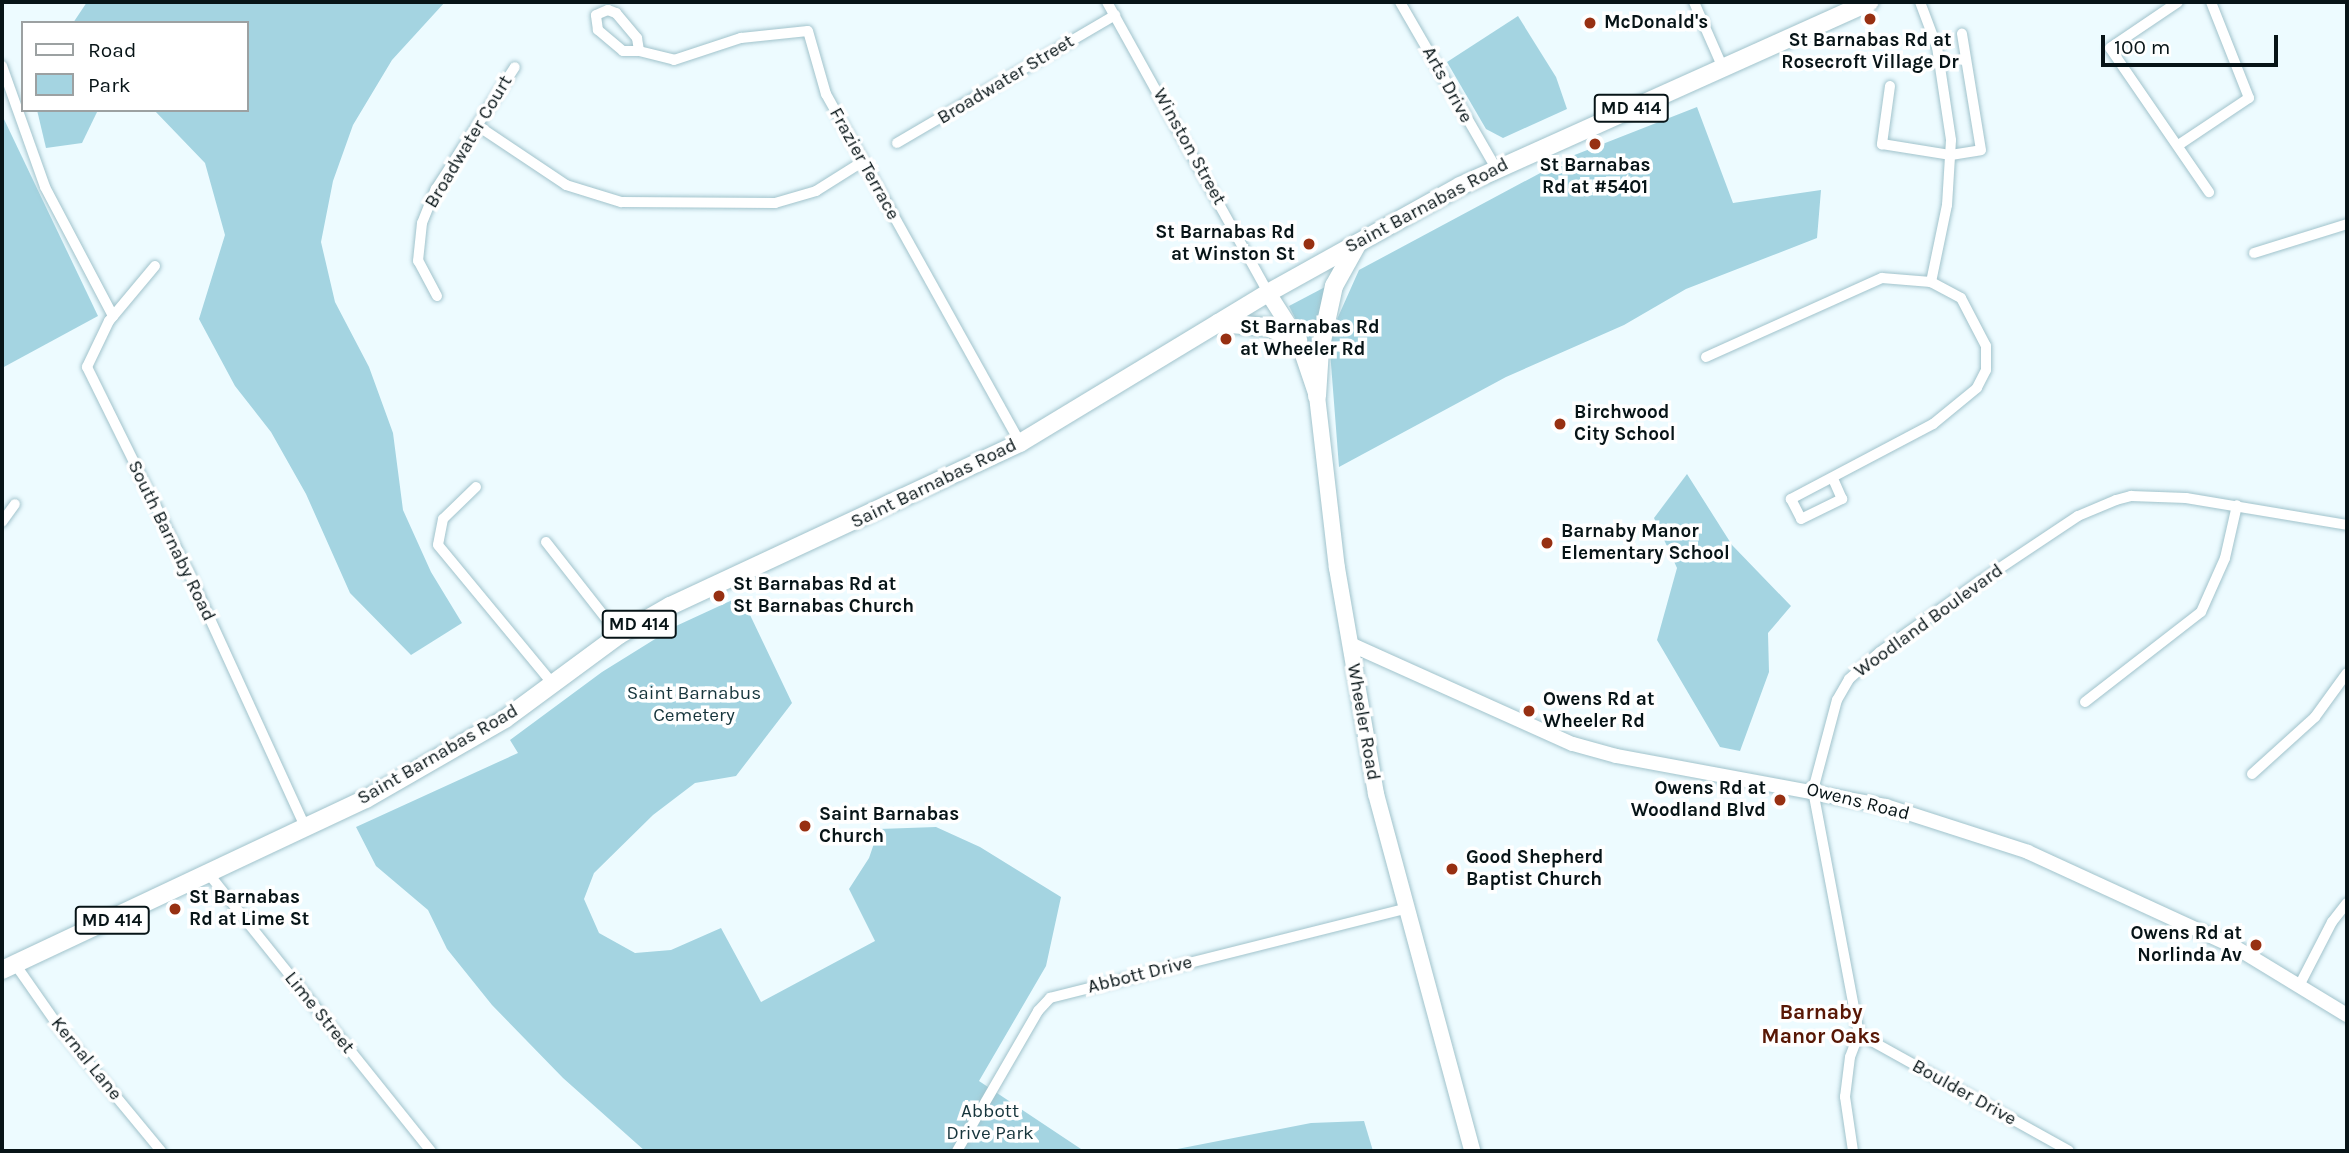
<!DOCTYPE html>
<html>
<head>
<meta charset="utf-8">
<style>
  body { margin:0 }
  #map { position:relative; width:2349px; height:1153px; overflow:hidden; background:#edfbff; font-family:Karla,sans-serif }
  div>[style] { position:absolute }
  .green>* { inset:0; background:#a4d4e1 }
  .roads { filter:drop-shadow(0 0 2px #a1c3cc) drop-shadow(0 0 2px #a1c3cc) }
  .minor>* { height:10px; margin:-5px; padding:0 5px; transform-origin:5px; border-radius:5px; background:#fff }
  .tertiary>* { height:14px; margin:-7px; padding:0 7px; transform-origin:7px; border-radius:7px; background:#fff }
  .secondary>* { height:16px; margin:-8px; padding:0 8px; transform-origin:8px; border-radius:8px; background:#fff }
  .primary>* { height:18px; margin:-9px; padding:0 9px; transform-origin:9px; border-radius:9px; background:#fff }
  .dots>* { width:19px; height:19px; translate:-50% -50%; box-sizing:border-box; border:4px solid #fff; border-radius:50% }
  span { translate:-50% -50%; white-space:nowrap; text-align:center; line-height:1.15; -webkit-text-stroke:7px #fff; paint-order:stroke }
  .shield-label span { padding:2px 5px; background:#fff; border:2px solid; border-radius:5px; -webkit-text-stroke-width:0 }
  .shield-label { font-size:18px; color:#071417; font-weight:700 }
  .poi-label { font-size:19px; color:#071417; font-weight:700 }
  .left { translate:0 -50%; text-align:left }
  .right { translate:-100% -50%; text-align:right }
  .street-label { font-size:19px; color:#071417 }
  .park-label { font-size:19px; color:#16353c }
  .neighbourhood-label { font-size:21px; color:#581705; font-weight:700 }
  .frame { position:absolute; inset:0; border:4px solid #071417; pointer-events:none }
  .legend { position:absolute; left:21px; top:21px; width:228px; height:91px; box-sizing:border-box; background:#fff; border:2px solid #9ca1a2; margin:0; padding:9px 12px; list-style:none; font-size:21px; color:#071417 }
  .legend li { display:flex; align-items:center; gap:14px; height:35px }
  .legend b { width:35px; border:2px solid #9ca1a2 }
  .scale { position:absolute; left:2101px; top:35px; width:177px; height:32px; box-sizing:border-box; border:4px solid #071417; border-top:0; padding-left:9px; font-size:21px; line-height:24px; white-space:nowrap; color:#071417; -webkit-text-stroke:5px #fff; paint-order:stroke }
</style>
</head>
<body>
<div id="map">
  <div class="green">
    <div style="clip-path:polygon(87px 2px,445px 2px,392px 60px,353px 125px,333px 181px,321px 242px,335px 302px,369px 367px,393px 433px,403px 510px,431px 572px,462px 623px,411px 655px,350px 593px,306px 494px,271px 432px,235px 386px,199px 319px,225px 235px,205px 163px,154px 110px,247px 110px,247px 23px,73px 23px)"></div>
    <div style="clip-path:polygon(1518px 16px,1556px 77px,1567px 109px,1503px 138px,1486px 129px,1447px 62px)"></div>
    <div style="clip-path:polygon(1697px 107px,1733px 203px,1821px 190px,1817px 238px,1686px 289px,1624px 325px,1506px 377px,1339px 467px,1330px 351px,1334px 326px,1359px 270px,1572px 156px)"></div>
    <div style="clip-path:polygon(37px 110px,98px 110px,82px 143px,46px 148px)"></div>
    <div style="clip-path:polygon(2px 115px,98px 316px,2px 368px)"></div>
    <div style="clip-path:polygon(1327px 286px,1312px 352px,1289px 306px)"></div>
    <div style="clip-path:polygon(1687px 474px,1732px 545px,1791px 606px,1768px 633px,1769px 672px,1740px 751px,1720px 747px,1657px 640px,1677px 568px,1654px 518px)"></div>
    <div style="clip-path:polygon(741px 596px,792px 703px,736px 776px,695px 783px,653px 815px,594px 873px,584px 899px,599px 933px,635px 953px,671px 950px,721px 928px,761px 1002px,875px 941px,849px 889px,869px 858px,879px 829px,936px 827px,980px 847px,1061px 897px,1046px 966px,979px 1081px,1084px 1151px,645px 1151px,563px 1078px,492px 1005px,447px 949px,428px 910px,376px 866px,356px 827px,518px 753px,510px 740px,602px 672px,676px 626px)"></div>
    <div style="clip-path:polygon(1364px 1121px,1373px 1151px,1167px 1151px,1311px 1123px)"></div>
  </div>
  <div class="roads">
    <div class="minor">
      <div style="left:1107px;top:2px;width:333px;rotate:61deg"></div>
      <div style="left:1400px;top:2px;width:192px;rotate:60deg"></div>
      <div style="left:1694px;top:2px;width:72px;rotate:66.3deg"></div>
      <div style="left:1920px;top:2px;width:48px;rotate:69.3deg"></div>
      <div style="left:1937px;top:47px;width:94px;rotate:81.4deg"></div>
      <div style="left:1951px;top:140px;width:65px;rotate:93.5deg"></div>
      <div style="left:1947px;top:205px;width:79px;rotate:101.7deg"></div>
      <div style="left:2178px;top:2px;width:82px;rotate:145.9deg"></div>
      <div style="left:2110px;top:48px;width:175px;rotate:55.5deg"></div>
      <div style="left:608px;top:10px;width:9px;rotate:21deg"></div>
      <div style="left:616px;top:13px;width:33px;rotate:50deg"></div>
      <div style="left:637px;top:38px;width:13px;rotate:81deg"></div>
      <div style="left:639px;top:51px;width:16px;rotate:180deg"></div>
      <div style="left:623px;top:51px;width:33px;rotate:-140deg"></div>
      <div style="left:598px;top:30px;width:15px;rotate:-98deg"></div>
      <div style="left:596px;top:15px;width:13px;rotate:-23deg"></div>
      <div style="left:639px;top:51px;width:36px;rotate:14deg"></div>
      <div style="left:674px;top:60px;width:71px;rotate:-18.2deg"></div>
      <div style="left:741px;top:38px;width:67px;rotate:-6deg"></div>
      <div style="left:808px;top:31px;width:66px;rotate:74.1deg"></div>
      <div style="left:826px;top:94px;width:399px;rotate:60.9deg"></div>
      <div style="left:2px;top:66px;width:128px;rotate:70.4deg"></div>
      <div style="left:45px;top:187px;width:146px;rotate:62.2deg"></div>
      <div style="left:1890px;top:86px;width:59px;rotate:97.9deg"></div>
      <div style="left:1882px;top:144px;width:70px;rotate:9.1deg"></div>
      <div style="left:1951px;top:155px;width:30px;rotate:-9deg"></div>
      <div style="left:1981px;top:150px;width:118px;rotate:-99.3deg"></div>
      <div style="left:478px;top:126px;width:106px;rotate:33.8deg"></div>
      <div style="left:566px;top:185px;width:58px;rotate:17.2deg"></div>
      <div style="left:621px;top:202px;width:154px;rotate:0.4deg"></div>
      <div style="left:775px;top:203px;width:43px;rotate:-16.3deg"></div>
      <div style="left:816px;top:191px;width:54px;rotate:-32.2deg"></div>
      <div style="left:897px;top:143px;width:253px;rotate:-30.4deg"></div>
      <div style="left:2180px;top:144px;width:83px;rotate:-33.7deg"></div>
      <div style="left:2249px;top:98px;width:103px;rotate:-111.6deg"></div>
      <div style="left:2254px;top:253px;width:97px;rotate:-17.3deg"></div>
      <div style="left:155px;top:266px;width:72px;rotate:129.9deg"></div>
      <div style="left:109px;top:321px;width:51px;rotate:115.6deg"></div>
      <div style="left:87px;top:367px;width:228px;rotate:63.7deg"></div>
      <div style="left:188px;top:571px;width:281px;rotate:65.4deg"></div>
      <div style="left:437px;top:296px;width:40px;rotate:-118deg"></div>
      <div style="left:418px;top:261px;width:38px;rotate:-84deg"></div>
      <div style="left:422px;top:223px;width:37px;rotate:-68deg"></div>
      <div style="left:436px;top:189px;width:145px;rotate:-57.1deg"></div>
      <div style="left:1706px;top:357px;width:193px;rotate:-24.2deg"></div>
      <div style="left:1882px;top:278px;width:49px;rotate:4.7deg"></div>
      <div style="left:1931px;top:282px;width:34px;rotate:28deg"></div>
      <div style="left:1961px;top:298px;width:54px;rotate:62.5deg"></div>
      <div style="left:1986px;top:346px;width:24px;rotate:90deg"></div>
      <div style="left:1986px;top:370px;width:20px;rotate:117deg"></div>
      <div style="left:1977px;top:388px;width:57px;rotate:140.7deg"></div>
      <div style="left:1933px;top:424px;width:161px;rotate:152.2deg"></div>
      <div style="left:1791px;top:499px;width:22px;rotate:63deg"></div>
      <div style="left:1801px;top:519px;width:46px;rotate:-26deg"></div>
      <div style="left:1842px;top:499px;width:22px;rotate:-114deg"></div>
      <div style="left:476px;top:487px;width:46px;rotate:135.9deg"></div>
      <div style="left:443px;top:519px;width:26px;rotate:101deg"></div>
      <div style="left:438px;top:545px;width:180px;rotate:50.4deg"></div>
      <div style="left:2px;top:522px;width:22px;rotate:-54deg"></div>
      <div style="left:546px;top:542px;width:118px;rotate:51.9deg"></div>
      <div style="left:2085px;top:702px;width:147px;rotate:-37.8deg"></div>
      <div style="left:2201px;top:612px;width:59px;rotate:-66deg"></div>
      <div style="left:2225px;top:558px;width:54px;rotate:-77.2deg"></div>
      <div style="left:2252px;top:774px;width:85px;rotate:-42.1deg"></div>
      <div style="left:2315px;top:717px;width:54px;rotate:-54deg"></div>
      <div style="left:208px;top:873px;width:356px;rotate:51.3deg"></div>
      <div style="left:15px;top:964px;width:80px;rotate:55.1deg"></div>
      <div style="left:61px;top:1030px;width:157px;rotate:50.4deg"></div>
      <div style="left:2300px;top:984px;width:70px;rotate:-62.7deg"></div>
      <div style="left:2332px;top:922px;width:24px;rotate:-52deg"></div>
      <div style="left:1859px;top:1034px;width:240px;rotate:29.1deg"></div>
      <div style="left:957px;top:1151px;width:162px;rotate:-59.9deg"></div>
      <div style="left:1038px;top:1011px;width:18px;rotate:-47deg"></div>
      <div style="left:1050px;top:998px;width:366px;rotate:-14.1deg"></div>
      <div style="left:1853px;top:1151px;width:55px;rotate:-98.4deg"></div>
      <div style="left:1845px;top:1097px;width:40px;rotate:-82.9deg"></div>
      <div style="left:1850px;top:1057px;width:25px;rotate:-69deg"></div>
      <div style="left:1859px;top:1034px;width:248px;rotate:-100.7deg"></div>
      <div style="left:1813px;top:790px;width:93px;rotate:-75.1deg"></div>
      <div style="left:1837px;top:700px;width:24px;rotate:-60deg"></div>
      <div style="left:1849px;top:679px;width:41px;rotate:-41.1deg"></div>
      <div style="left:1880px;top:652px;width:121px;rotate:-35.3deg"></div>
      <div style="left:1979px;top:582px;width:119px;rotate:-33.7deg"></div>
      <div style="left:2078px;top:516px;width:41px;rotate:-22.8deg"></div>
      <div style="left:2116px;top:500px;width:16px;rotate:-15deg"></div>
      <div style="left:2131px;top:496px;width:55px;rotate:2.1deg"></div>
      <div style="left:2186px;top:498px;width:163px;rotate:9.5deg"></div>
    </div>
    <div class="tertiary">
      <div style="left:1350px;top:644px;width:244px;rotate:24.2deg"></div>
      <div style="left:1573px;top:744px;width:45px;rotate:15.6deg"></div>
      <div style="left:1616px;top:756px;width:275px;rotate:10.5deg"></div>
      <div style="left:1886px;top:806px;width:149px;rotate:17.9deg"></div>
      <div style="left:2028px;top:852px;width:228px;rotate:24.7deg"></div>
      <div style="left:2235px;top:947px;width:131px;rotate:31.3deg"></div>
    </div>
    <div class="secondary">
      <div style="left:1268px;top:293px;width:56px;rotate:57.4deg"></div>
      <div style="left:1298px;top:340px;width:59px;rotate:71.3deg"></div>
      <div style="left:1317px;top:396px;width:173px;rotate:83.4deg"></div>
      <div style="left:1337px;top:568px;width:229px;rotate:80.2deg"></div>
      <div style="left:1376px;top:794px;width:370px;rotate:74.9deg"></div>
    </div>
    <div class="primary">
      <div style="left:1218px;top:323px;width:49px;rotate:4.7deg"></div>
      <div style="left:1267px;top:327px;width:34px;rotate:23deg"></div>
      <div style="left:1317px;top:396px;width:46px;rotate:-86.3deg"></div>
      <div style="left:1320px;top:350px;width:66px;rotate:-77.7deg"></div>
      <div style="left:1334px;top:286px;width:49px;rotate:-60.8deg"></div>
      <div style="left:2px;top:970px;width:402px;rotate:-25.2deg"></div>
      <div style="left:366px;top:799px;width:160px;rotate:-29.9deg"></div>
      <div style="left:505px;top:719px;width:142px;rotate:-36.4deg"></div>
      <div style="left:619px;top:635px;width:59px;rotate:-29.6deg"></div>
      <div style="left:670px;top:606px;width:386px;rotate:-25deg"></div>
      <div style="left:1020px;top:443px;width:290px;rotate:-31.2deg"></div>
      <div style="left:1268px;top:293px;width:220px;rotate:-29.1deg"></div>
      <div style="left:1460px;top:186px;width:449px;rotate:-24.2deg"></div>
    </div>
  </div>
  <div class="dots">
    <div style="left:1870px;top:19px;background:#973012"></div>
    <div style="left:1590px;top:23px;background:#973012"></div>
    <div style="left:1595px;top:144px;background:#973012"></div>
    <div style="left:1309px;top:244px;background:#973012"></div>
    <div style="left:1226px;top:339px;background:#973012"></div>
    <div style="left:1560px;top:424px;background:#973012"></div>
    <div style="left:1547px;top:543px;background:#973012"></div>
    <div style="left:719px;top:596px;background:#973012"></div>
    <div style="left:1529px;top:711px;background:#973012"></div>
    <div style="left:1780px;top:800px;background:#973012"></div>
    <div style="left:805px;top:826px;background:#973012"></div>
    <div style="left:1452px;top:869px;background:#973012"></div>
    <div style="left:175px;top:909px;background:#973012"></div>
    <div style="left:2256px;top:945px;background:#973012"></div>
  </div>
  <div class="shield-label">
    <span style="left:1631px;top:108px">MD 414</span>
    <span style="left:639px;top:624px">MD 414</span>
    <span style="left:112px;top:920px">MD 414</span>
  </div>
  <div class="poi-label">
    <span class="left" style="left:1604px;top:23px">McDonald's</span>
    <span style="left:1870px;top:52px">St Barnabas Rd at<br>Rosecroft Village Dr</span>
    <span style="left:1595px;top:177px">St Barnabas<br>Rd at #5401</span>
    <span class="right" style="left:1295px;top:244px">St Barnabas Rd<br>at Winston St</span>
    <span class="left" style="left:1240px;top:339px">St Barnabas Rd<br>at Wheeler Rd</span>
    <span class="left" style="left:1574px;top:424px">Birchwood<br>City School</span>
    <span class="left" style="left:1561px;top:543px">Barnaby Manor<br>Elementary School</span>
    <span class="left" style="left:733px;top:596px">St Barnabas Rd at<br>St Barnabas Church</span>
    <span class="left" style="left:1543px;top:711px">Owens Rd at<br>Wheeler Rd</span>
    <span class="right" style="left:1766px;top:800px">Owens Rd at<br>Woodland Blvd</span>
    <span class="left" style="left:819px;top:826px">Saint Barnabas<br>Church</span>
    <span class="left" style="left:1466px;top:869px">Good Shepherd<br>Baptist Church</span>
    <span class="left" style="left:189px;top:909px">St Barnabas<br>Rd at Lime St</span>
    <span class="right" style="left:2242px;top:945px">Owens Rd at<br>Norlinda Av</span>
  </div>
  <div class="street-label">
    <span style="left:1006px;top:80px;rotate:-31deg">Broadwater Street</span>
    <span style="left:1447px;top:85px;rotate:61deg">Arts Drive</span>
    <span style="left:469px;top:142px;rotate:-59deg">Broadwater Court</span>
    <span style="left:1189px;top:147px;rotate:61deg">Winston Street</span>
    <span style="left:864px;top:164px;rotate:61deg">Frazier Terrace</span>
    <span style="left:1427px;top:206px;rotate:-28deg">Saint Barnabas Road</span>
    <span style="left:934px;top:484px;rotate:-26deg">Saint Barnabas Road</span>
    <span style="left:171px;top:541px;rotate:64deg">South Barnaby Road</span>
    <span style="left:1929px;top:621px;rotate:-36deg">Woodland Boulevard</span>
    <span style="left:1363px;top:722px;rotate:80deg">Wheeler Road</span>
    <span style="left:438px;top:755px;rotate:-30deg">Saint Barnabas Road</span>
    <span style="left:1858px;top:802px;rotate:14deg">Owens Road</span>
    <span style="left:1140px;top:975px;rotate:-14deg">Abbott Drive</span>
    <span style="left:319px;top:1013px;rotate:51deg">Lime Street</span>
    <span style="left:86px;top:1059px;rotate:51deg">Kernal Lane</span>
    <span style="left:1964px;top:1093px;rotate:29deg">Boulder Drive</span>
  </div>
  <div class="park-label">
    <span style="left:694px;top:705px">Saint Barnabus<br>Cemetery</span>
    <span style="left:990px;top:1123px">Abbott<br>Drive Park</span>
  </div>
  <div class="neighbourhood-label">
    <span style="left:1821px;top:1024px">Barnaby<br>Manor Oaks</span>
  </div>
  <div class="frame"></div>
  <ul class="legend">
  <li><b style="height:9px;background:#fff"></b>Road</li>
  <li><b style="height:19px;background:#a4d4e1"></b>Park</li>
  </ul>
  <div class="scale">100 m</div>
</div>
</body>
</html>
